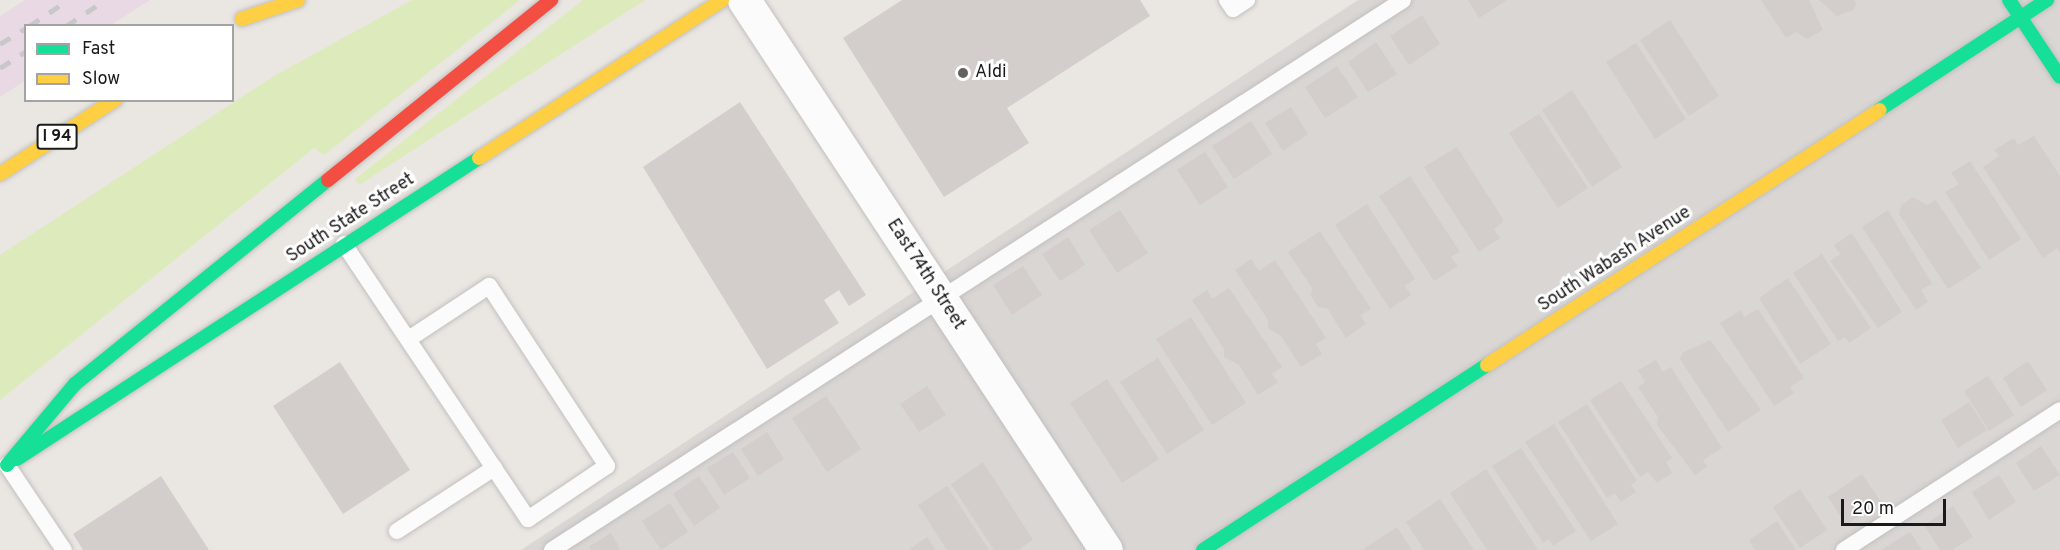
<!DOCTYPE html>
<html>
<head>
<meta charset="utf-8">
<style>
  body { margin:0 }
  #map { position:relative; width:2060px; height:550px; overflow:hidden; background:#eae6e2; font-family:Overpass,sans-serif }
  div>[style] { position:absolute }
  .residential>* { inset:0; background:#d9d6d4 }
  .industrial>* { inset:0; background:#e9d9e5 }
  .grass>* { inset:0; background:#ddebbc }
  .building>* { inset:0; background:#d3cecb }
  .roads { filter:drop-shadow(0 0 2px #c2c0be) drop-shadow(0 0 2px #c2c0be) }
  .lane>* { height:16px; margin:-8px; padding:0 8px; transform-origin:8px; border-radius:8px; background:#fcfbfb }
  .street>* { height:33px; margin:-16.5px; padding:0 16.5px; transform-origin:16.5px; border-radius:16.5px; background:#fcfbfb }
  .fast>* { height:14px; margin:-7px; padding:0 7px; transform-origin:7px; border-radius:7px; background:#16e098 }
  .slow>* { height:14px; margin:-7px; padding:0 7px; transform-origin:7px; border-radius:7px; background:#ffcf43 }
  .jam>* { height:14px; margin:-7px; padding:0 7px; transform-origin:7px; border-radius:7px; background:#f24e42 }
  .rail>* { height:4.5px; margin-top:-2.25px; transform-origin:0; background:repeating-linear-gradient(90deg,#c9c8c8 0 12px,transparent 0 24px) }
  .dots>* { width:16px; height:16px; translate:-50% -50%; box-sizing:border-box; border:3px solid #fff; border-radius:50% }
  span { translate:-50% -50%; white-space:nowrap; text-align:center; line-height:1.15; -webkit-text-stroke:6px #fff; paint-order:stroke }
  .shield-label span { padding:2px 4px; background:#fff; border:2px solid; border-radius:4px; -webkit-text-stroke-width:0 }
  .shield-label { font-size:16px; color:#1a1a1a; font-weight:700 }
  .poi-label { font-size:18px; color:#1a1a1a }
  .left { translate:0 -50%; text-align:left }
  .street-label { font-size:18px; color:#1a1a1a }
  .legend { position:absolute; left:24px; top:24px; width:210px; height:78px; box-sizing:border-box; background:#fff; border:2px solid #a3a3a3; margin:0; padding:8px 10px; list-style:none; font-size:18px; color:#1a1a1a }
  .legend li { display:flex; align-items:center; gap:12px; height:30px }
  .legend b { width:30px; border:2px solid #a3a3a3 }
  .scale { position:absolute; left:1841px; top:499px; width:105px; height:27px; box-sizing:border-box; border:3px solid #1a1a1a; border-top:0; padding-left:8px; font-size:18px; line-height:21px; white-space:nowrap; color:#1a1a1a; -webkit-text-stroke:4px #fff; paint-order:stroke }
</style>
</head>
<body>
<div id="map">
  <div class="residential">
    <div style="clip-path:polygon(1358px 0,2060px 0,2060px 550px,521px 550px)"></div>
  </div>
  <div class="industrial">
    <div style="clip-path:polygon(25px 0,150px 0,111px 25px,26px 26px,25px 81px,0 97px,0 16px)"></div>
  </div>
  <div class="grass">
    <div style="clip-path:polygon(412px 0,520px 0,324px 155px,314px 148px,0 400px,0 255px,274px 76px)"></div>
    <div style="clip-path:polygon(583px 0,645px 0,359px 185px,355px 179px)"></div>
  </div>
  <div class="building">
    <div style="clip-path:polygon(902px 0,1140px 0,1150px 16px,1007px 108px,1029px 143px,944px 197px,843px 38px)"></div>
    <div style="clip-path:polygon(1468px 0,1507px 0,1479px 18px)"></div>
    <div style="clip-path:polygon(1761px 0,1809px 0,1823px 30px,1807px 39px,1796px 32px,1786px 38px)"></div>
    <div style="clip-path:polygon(1819px 0,1854px 0,1856px 3px,1854px 10px,1837px 16px)"></div>
    <div style="clip-path:polygon(1422px 15px,1440px 44px,1409px 65px,1390px 36px)"></div>
    <div style="clip-path:polygon(1670px 20px,1719px 96px,1689px 116px,1640px 40px)"></div>
    <div style="clip-path:polygon(1376px 42px,1397px 74px,1368px 92px,1348px 62px)"></div>
    <div style="clip-path:polygon(1636px 43px,1686px 119px,1655px 139px,1606px 62px)"></div>
    <div style="clip-path:polygon(1337px 66px,1358px 97px,1325px 118px,1305px 87px)"></div>
    <div style="clip-path:polygon(1572px 90px,1622px 167px,1592px 187px,1542px 110px)"></div>
    <div style="clip-path:polygon(740px 102px,866px 295px,849px 306px,839px 290px,824px 300px,839px 323px,767px 369px,643px 167px)"></div>
    <div style="clip-path:polygon(1291px 107px,1308px 134px,1283px 151px,1265px 123px)"></div>
    <div style="clip-path:polygon(1539px 114px,1588px 188px,1558px 208px,1509px 133px)"></div>
    <div style="clip-path:polygon(1251px 121px,1272px 154px,1234px 179px,1212px 146px)"></div>
    <div style="clip-path:polygon(2034px 136px,2060px 176px,2060px 253px,2057px 248px,2043px 258px,1983px 167px,1999px 156px,1994px 150px,2014px 138px,2018px 145px)"></div>
    <div style="clip-path:polygon(1457px 147px,1504px 221px,1494px 229px,1500px 238px,1479px 252px,1424px 167px)"></div>
    <div style="clip-path:polygon(1205px 152px,1228px 187px,1200px 205px,1177px 170px)"></div>
    <div style="clip-path:polygon(1970px 161px,2021px 239px,1989px 260px,1945px 192px,1959px 184px,1951px 173px)"></div>
    <div style="clip-path:polygon(1410px 176px,1460px 252px,1451px 257px,1458px 266px,1434px 281px,1379px 196px)"></div>
    <div style="clip-path:polygon(1913px 197px,1927px 205px,1936px 200px,1981px 268px,1948px 289px,1899px 214px,1901px 205px)"></div>
    <div style="clip-path:polygon(1367px 204px,1415px 279px,1405px 286px,1411px 295px,1390px 309px,1335px 225px)"></div>
    <div style="clip-path:polygon(1120px 210px,1148px 253px,1117px 273px,1089px 230px)"></div>
    <div style="clip-path:polygon(1888px 210px,1932px 284px,1921px 290px,1928px 302px,1916px 310px,1862px 227px)"></div>
    <div style="clip-path:polygon(1320px 231px,1371px 309px,1360px 315px,1366px 324px,1346px 338px,1327px 308px,1318px 307px,1311px 296px,1312px 288px,1288px 252px)"></div>
    <div style="clip-path:polygon(1852px 233px,1902px 312px,1878px 328px,1830px 261px,1840px 254px,1834px 245px)"></div>
    <div style="clip-path:polygon(1068px 237px,1085px 265px,1060px 281px,1042px 254px)"></div>
    <div style="clip-path:polygon(1822px 254px,1871px 328px,1849px 343px,1845px 337px,1838px 341px,1793px 273px)"></div>
    <div style="clip-path:polygon(1251px 259px,1259px 271px,1275px 260px,1326px 338px,1316px 344px,1322px 354px,1301px 367px,1281px 336px,1268px 328px,1268px 320px,1235px 270px)"></div>
    <div style="clip-path:polygon(1023px 266px,1042px 295px,1012px 315px,993px 285px)"></div>
    <div style="clip-path:polygon(1788px 278px,1831px 344px,1800px 364px,1759px 298px)"></div>
    <div style="clip-path:polygon(1229px 288px,1282px 367px,1272px 374px,1278px 382px,1258px 395px,1239px 365px,1224px 357px,1224px 349px,1192px 300px,1207px 290px,1212px 299px)"></div>
    <div style="clip-path:polygon(1758px 309px,1804px 378px,1790px 387px,1794px 393px,1774px 406px,1720px 323px,1741px 310px,1744px 317px)"></div>
    <div style="clip-path:polygon(1191px 317px,1246px 403px,1212px 425px,1156px 339px)"></div>
    <div style="clip-path:polygon(1710px 340px,1761px 410px,1728px 432px,1680px 359px,1682px 353px)"></div>
    <div style="clip-path:polygon(1158px 358px,1204px 430px,1167px 454px,1120px 382px)"></div>
    <div style="clip-path:polygon(1656px 360px,1663px 372px,1671px 367px,1722px 448px,1703px 460px,1707px 467px,1695px 475px,1657px 425px,1658px 417px,1638px 387px,1645px 382px,1638px 370px)"></div>
    <div style="clip-path:polygon(2028px 361px,2047px 390px,2021px 407px,2003px 378px)"></div>
    <div style="clip-path:polygon(340px 362px,410px 470px,343px 514px,273px 406px)"></div>
    <div style="clip-path:polygon(1988px 376px,2014px 415px,1989px 431px,1964px 391px)"></div>
    <div style="clip-path:polygon(1107px 379px,1159px 459px,1122px 483px,1070px 403px)"></div>
    <div style="clip-path:polygon(1621px 381px,1672px 458px,1666px 462px,1672px 473px,1657px 483px,1648px 472px,1640px 477px,1590px 400px)"></div>
    <div style="clip-path:polygon(927px 386px,946px 415px,919px 432px,900px 404px)"></div>
    <div style="clip-path:polygon(826px 396px,861px 449px,827px 472px,792px 418px)"></div>
    <div style="clip-path:polygon(1969px 402px,1987px 430px,1958px 448px,1941px 420px)"></div>
    <div style="clip-path:polygon(1587px 404px,1637px 481px,1631px 485px,1636px 492px,1621px 502px,1615px 493px,1607px 498px,1558px 422px)"></div>
    <div style="clip-path:polygon(1554px 424px,1618px 524px,1591px 541px,1525px 442px)"></div>
    <div style="clip-path:polygon(767px 432px,784px 459px,758px 476px,741px 449px)"></div>
    <div style="clip-path:polygon(2041px 446px,2060px 475px,2034px 491px,2016px 463px)"></div>
    <div style="clip-path:polygon(1521px 448px,1576px 531px,1553px 546px,1549px 539px,1543px 543px,1492px 466px)"></div>
    <div style="clip-path:polygon(733px 452px,750px 478px,724px 495px,707px 468px)"></div>
    <div style="clip-path:polygon(983px 462px,1033px 540px,1018px 550px,994px 550px,951px 484px)"></div>
    <div style="clip-path:polygon(1486px 469px,1538px 550px,1487px 550px,1450px 493px)"></div>
    <div style="clip-path:polygon(1862px 474px,1881px 502px,1846px 525px,1828px 497px)"></div>
    <div style="clip-path:polygon(1999px 475px,2016px 502px,1989px 520px,1972px 492px)"></div>
    <div style="clip-path:polygon(161px 476px,209px 550px,83px 550px,73px 534px)"></div>
    <div style="clip-path:polygon(699px 476px,720px 508px,694px 526px,673px 494px)"></div>
    <div style="clip-path:polygon(947px 486px,989px 550px,947px 550px,918px 505px)"></div>
    <div style="clip-path:polygon(1800px 489px,1827px 530px,1800px 548px,1773px 507px)"></div>
    <div style="clip-path:polygon(1440px 499px,1474px 550px,1424px 550px,1406px 522px)"></div>
    <div style="clip-path:polygon(670px 503px,688px 532px,661px 550px,642px 521px)"></div>
    <div style="clip-path:polygon(1953px 506px,1973px 537px,1952px 550px,1940px 550px,1924px 525px)"></div>
    <div style="clip-path:polygon(1777px 521px,1796px 550px,1755px 550px,1749px 540px)"></div>
    <div style="clip-path:polygon(1397px 527px,1412px 550px,1362px 550px)"></div>
    <div style="clip-path:polygon(1910px 532px,1922px 550px,1881px 550px)"></div>
    <div style="clip-path:polygon(611px 533px,621px 550px,591px 550px,589px 547px)"></div>
    <div style="clip-path:polygon(927px 537px,936px 550px,909px 550px)"></div>
  </div>
  <div class="roads">
    <div class="lane">
      <div style="left:1227px;top:0;width:11px;rotate:56deg"></div>
      <div style="left:1233px;top:9px;width:17px;rotate:-33deg"></div>
      <div style="left:344px;top:244px;width:331px;rotate:56.2deg"></div>
      <div style="left:528px;top:519px;width:95px;rotate:-33.9deg"></div>
      <div style="left:607px;top:466px;width:215px;rotate:-123.2deg"></div>
      <div style="left:489px;top:286px;width:95px;rotate:146.6deg"></div>
      <div style="left:7px;top:465px;width:102px;rotate:56.2deg"></div>
      <div style="left:397px;top:531px;width:116px;rotate:-33deg"></div>
      <div style="left:552px;top:550px;width:1013px;rotate:-32.87deg"></div>
      <div style="left:1844px;top:550px;width:257px;rotate:-32.9deg"></div>
    </div>
    <div class="street">
      <div style="left:744px;top:0;width:658px;rotate:56.65deg"></div>
    </div>
    <div class="fast">
      <div style="left:2009px;top:0;width:92px;rotate:56.5deg"></div>
      <div style="left:1879px;top:110px;width:201px;rotate:-33.2deg"></div>
      <div style="left:17px;top:459px;width:551px;rotate:-33.08deg"></div>
      <div style="left:7px;top:465px;width:106px;rotate:-50deg"></div>
      <div style="left:75px;top:384px;width:325px;rotate:-38.9deg"></div>
      <div style="left:1203px;top:550px;width:339px;rotate:-33.1deg"></div>
    </div>
    <div class="slow">
      <div style="left:242px;top:19px;width:59px;rotate:-18.7deg"></div>
      <div style="left:479px;top:158px;width:290px;rotate:-33deg"></div>
      <div style="left:0;top:174px;width:137px;rotate:-32.8deg"></div>
      <div style="left:1487px;top:365px;width:468px;rotate:-33deg"></div>
    </div>
    <div class="jam">
      <div style="left:328px;top:180px;width:287px;rotate:-38.9deg"></div>
    </div>
  </div>
  <div class="rail">
    <div style="left:29px;top:26px;width:47px;rotate:-33.7deg"></div>
    <div style="left:66px;top:26px;width:47px;rotate:-33.7deg"></div>
    <div style="left:0;top:44px;width:31px;rotate:-32deg"></div>
    <div style="left:0;top:68px;width:31px;rotate:-33deg"></div>
  </div>
  <div class="dots">
    <div style="left:963px;top:73px;background:#636160"></div>
  </div>
  <div class="shield-label">
    <span style="left:57px;top:137px">I 94</span>
  </div>
  <div class="poi-label">
    <span class="left" style="left:975px;top:73px">Aldi</span>
  </div>
  <div class="street-label">
    <span style="left:351px;top:219px;rotate:-33deg">South State Street</span>
    <span style="left:1615px;top:260px;rotate:-33deg">South Wabash Avenue</span>
    <span style="left:925px;top:275px;rotate:57deg">East 74th Street</span>
  </div>
  <ul class="legend">
  <li><b style="height:8px;background:#16e098"></b>Fast</li>
  <li><b style="height:8px;background:#ffcf43"></b>Slow</li>
  </ul>
  <div class="scale">20 m</div>
</div>
</body>
</html>
